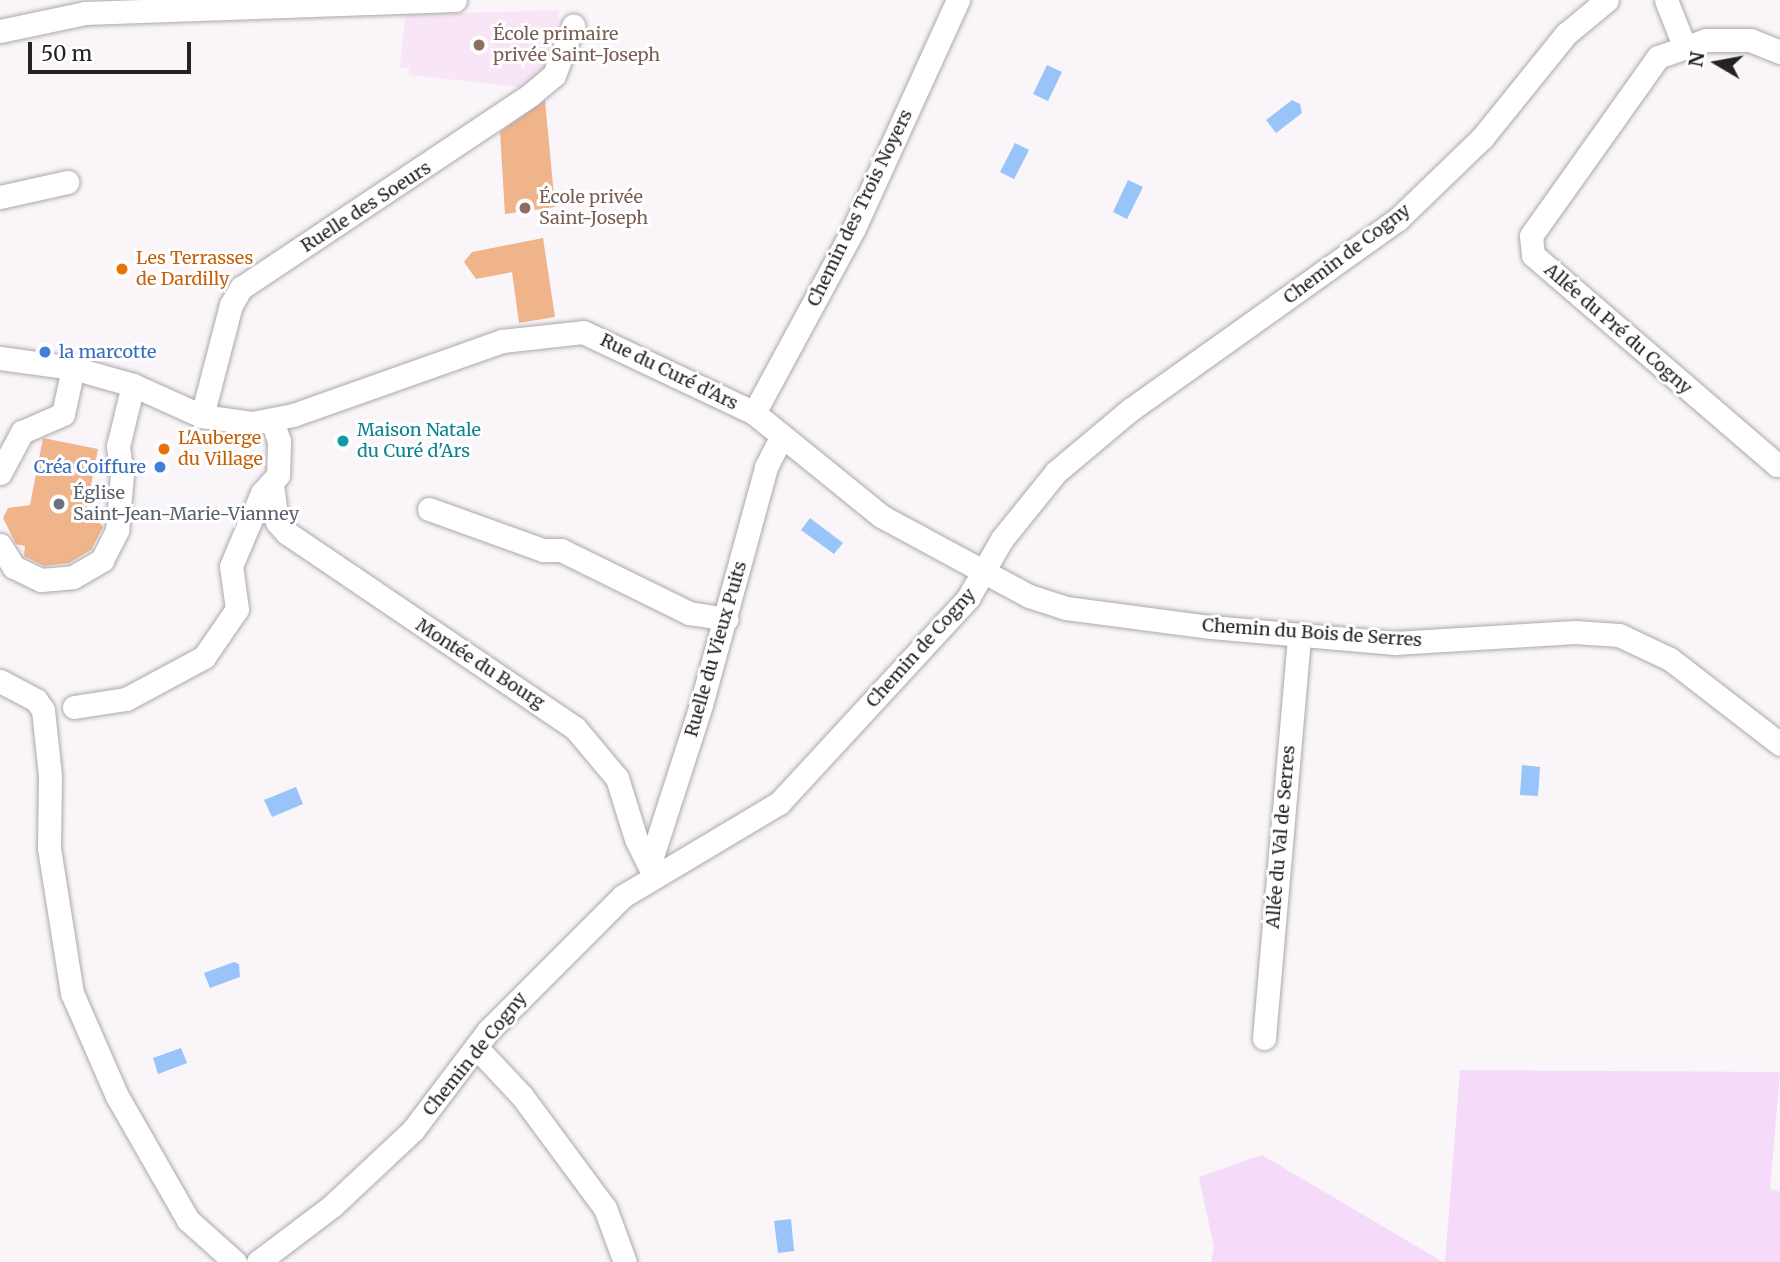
<!DOCTYPE html>
<html>
<head>
<meta charset="utf-8">
<style>
  body { margin:0 }
  #map { position:relative; width:1780px; height:1262px; overflow:hidden; background:#f9f5f9; font-family:Merriweather,serif }
  div>[style] { position:absolute }
  .education>* { inset:0; background:#f8e6f7 }
  .green>* { inset:0; background:#f6daf9 }
  .water>* { inset:0; background:#98c4f9 }
  .building>* { inset:0; background:#efb48a }
  .roads { filter:drop-shadow(0 0 2px #aba8ac) drop-shadow(0 0 2px #aba8ac) }
  .minor>* { height:23px; margin:-11.5px; padding:0 11.5px; transform-origin:11.5px; border-radius:11.5px; background:#fff }
  .dots>* { width:19px; height:19px; translate:-50% -50%; box-sizing:border-box; border:4px solid #fff; border-radius:50% }
  span { translate:-50% -50%; white-space:nowrap; text-align:center; line-height:1.15; -webkit-text-stroke:6px #fff; paint-order:stroke }
  .education-label { font-size:18px; color:#785e54 }
  .left { translate:0 -50%; text-align:left }
  .street-label { font-size:18px; color:#242224 }
  .food-label { font-size:18px; color:#c56008 }
  .shop-label { font-size:18px; color:#366cbe }
  .right { translate:-100% -50%; text-align:right }
  .culture-label { font-size:18px; color:#0d838f }
  .worship-label { font-size:18px; color:#5b616d }
  .north { position:absolute; left:1682px; top:28px; width:70px; height:70px; -webkit-text-stroke:5px #fff; paint-order:stroke; rotate:280deg; font-size:19px; font-weight:700; line-height:28px; text-align:center; color:#242224 }
  .north::after { content:''; display:block; margin:auto; width:24px; height:32px; background:#242224; clip-path:polygon(50% 0,100% 100%,50% 72%,0 100%) }
  .scale { position:absolute; left:28px; top:42px; width:163px; height:32px; box-sizing:border-box; border:4px solid #242224; border-top:0; padding-left:9px; font-size:21px; line-height:24px; white-space:nowrap; color:#242224; -webkit-text-stroke:5px #fff; paint-order:stroke }
</style>
</head>
<body>
<div id="map">
  <div class="education">
    <div style="clip-path:polygon(559px 10px,553px 58px,530px 88px,409px 75px,409px 68px,400px 67px,405px 15px)"></div>
  </div>
  <div class="green">
    <div style="clip-path:polygon(1460px 1070px,1780px 1072px,1770px 1189px,1780px 1192px,1780px 1262px,1445px 1262px)"></div>
    <div style="clip-path:polygon(1262px 1155px,1443px 1262px,1211px 1262px,1214px 1247px,1199px 1177px)"></div>
  </div>
  <div class="water">
    <div style="clip-path:polygon(1047px 65px,1062px 72px,1048px 101px,1033px 94px)"></div>
    <div style="clip-path:polygon(1292px 100px,1300px 104px,1302px 113px,1276px 133px,1266px 120px)"></div>
    <div style="clip-path:polygon(1015px 143px,1029px 150px,1014px 179px,1000px 172px)"></div>
    <div style="clip-path:polygon(1128px 180px,1143px 187px,1127px 219px,1113px 212px)"></div>
    <div style="clip-path:polygon(810px 518px,843px 543px,834px 554px,801px 530px)"></div>
    <div style="clip-path:polygon(1522px 765px,1540px 767px,1538px 796px,1520px 795px)"></div>
    <div style="clip-path:polygon(296px 787px,303px 804px,272px 817px,264px 800px)"></div>
    <div style="clip-path:polygon(234px 962px,239px 964px,240px 977px,210px 988px,204px 973px)"></div>
    <div style="clip-path:polygon(181px 1048px,187px 1063px,158px 1074px,153px 1058px)"></div>
    <div style="clip-path:polygon(791px 1219px,794px 1251px,778px 1253px,774px 1221px)"></div>
  </div>
  <div class="building">
    <div style="clip-path:polygon(545px 100px,555px 207px,505px 214px,500px 132px)"></div>
    <div style="clip-path:polygon(543px 238px,555px 317px,519px 323px,512px 272px,476px 279px,464px 262px,472px 252px)"></div>
    <div style="clip-path:polygon(43px 438px,98px 449px,85px 516px,97px 519px,103px 527px,91px 550px,69px 563px,44px 566px,24px 556px,25px 546px,16px 544px,3px 518px,8px 508px,30px 505px)"></div>
  </div>
  <div class="roads">
    <div class="minor">
      <div style="left:1666px;top:0;width:46px;rotate:68.4deg"></div>
      <div style="left:0;top:31px;width:87px;rotate:-12deg"></div>
      <div style="left:85px;top:13px;width:370px;rotate:-2deg"></div>
      <div style="left:1780px;top:52px;width:32px;rotate:-158deg"></div>
      <div style="left:1750px;top:40px;width:44px;rotate:180deg"></div>
      <div style="left:1706px;top:40px;width:51px;rotate:160.5deg"></div>
      <div style="left:1658px;top:57px;width:219px;rotate:125.4deg"></div>
      <div style="left:1531px;top:236px;width:19px;rotate:84deg"></div>
      <div style="left:1533px;top:255px;width:322px;rotate:40.7deg"></div>
      <div style="left:1777px;top:465px;width:4px;rotate:-34deg"></div>
      <div style="left:0;top:197px;width:69px;rotate:-12.6deg"></div>
      <div style="left:0;top:358px;width:74px;rotate:7.8deg"></div>
      <div style="left:73px;top:368px;width:62px;rotate:15.8deg"></div>
      <div style="left:133px;top:385px;width:76px;rotate:24.2deg"></div>
      <div style="left:202px;top:416px;width:50px;rotate:8deg"></div>
      <div style="left:252px;top:423px;width:42px;rotate:-11deg"></div>
      <div style="left:293px;top:415px;width:222px;rotate:-19.5deg"></div>
      <div style="left:502px;top:341px;width:81px;rotate:-6.3deg"></div>
      <div style="left:583px;top:332px;width:189px;rotate:25.3deg"></div>
      <div style="left:754px;top:413px;width:164px;rotate:39deg"></div>
      <div style="left:881px;top:516px;width:168px;rotate:28.4deg"></div>
      <div style="left:1029px;top:596px;width:39px;rotate:18deg"></div>
      <div style="left:1066px;top:608px;width:146px;rotate:7.5deg"></div>
      <div style="left:1211px;top:627px;width:185px;rotate:5deg"></div>
      <div style="left:1395px;top:643px;width:180px;rotate:-3.5deg"></div>
      <div style="left:1575px;top:632px;width:44px;rotate:3.9deg"></div>
      <div style="left:1619px;top:635px;width:56px;rotate:25.2deg"></div>
      <div style="left:1670px;top:659px;width:139px;rotate:37.7deg"></div>
      <div style="left:754px;top:413px;width:210px;rotate:-61.6deg"></div>
      <div style="left:854px;top:228px;width:251px;rotate:-65.5deg"></div>
      <div style="left:202px;top:416px;width:115px;rotate:-75.4deg"></div>
      <div style="left:231px;top:305px;width:20px;rotate:-60deg"></div>
      <div style="left:241px;top:288px;width:348px;rotate:-33.7deg"></div>
      <div style="left:530px;top:95px;width:31px;rotate:-40deg"></div>
      <div style="left:554px;top:75px;width:53px;rotate:-68.8deg"></div>
      <div style="left:0;top:473px;width:47px;rotate:-61.8deg"></div>
      <div style="left:22px;top:432px;width:45px;rotate:-23.7deg"></div>
      <div style="left:63px;top:414px;width:47px;rotate:-77.7deg"></div>
      <div style="left:272px;top:485px;width:37px;rotate:82deg"></div>
      <div style="left:277px;top:522px;width:15px;rotate:48deg"></div>
      <div style="left:287px;top:533px;width:348px;rotate:34.1deg"></div>
      <div style="left:575px;top:728px;width:65px;rotate:50deg"></div>
      <div style="left:617px;top:778px;width:64px;rotate:72.7deg"></div>
      <div style="left:636px;top:839px;width:42px;rotate:63.4deg"></div>
      <div style="left:429px;top:509px;width:121px;rotate:19.8deg"></div>
      <div style="left:543px;top:550px;width:18px"></div>
      <div style="left:561px;top:550px;width:143px;rotate:26.2deg"></div>
      <div style="left:689px;top:613px;width:38px;rotate:9deg"></div>
      <div style="left:0;top:545px;width:26px;rotate:58deg"></div>
      <div style="left:14px;top:567px;width:30px;rotate:26deg"></div>
      <div style="left:41px;top:580px;width:32px;rotate:-5deg"></div>
      <div style="left:73px;top:577px;width:34px;rotate:-30deg"></div>
      <div style="left:102px;top:560px;width:34px;rotate:-63deg"></div>
      <div style="left:117px;top:530px;width:55px;rotate:-84.8deg"></div>
      <div style="left:122px;top:475px;width:29px;rotate:-98deg"></div>
      <div style="left:118px;top:446px;width:63px;rotate:-76.2deg"></div>
      <div style="left:0;top:681px;width:41px;rotate:27.8deg"></div>
      <div style="left:36px;top:700px;width:12px;rotate:55deg"></div>
      <div style="left:43px;top:710px;width:66px;rotate:83.9deg"></div>
      <div style="left:50px;top:776px;width:72px;rotate:90.8deg"></div>
      <div style="left:49px;top:848px;width:147px;rotate:81deg"></div>
      <div style="left:72px;top:993px;width:112px;rotate:66.4deg"></div>
      <div style="left:117px;top:1096px;width:143px;rotate:60.2deg"></div>
      <div style="left:188px;top:1220px;width:63px;rotate:41.8deg"></div>
      <div style="left:74px;top:707px;width:53px;rotate:-8.7deg"></div>
      <div style="left:126px;top:699px;width:89px;rotate:-28.3deg"></div>
      <div style="left:204px;top:657px;width:58px;rotate:-55.5deg"></div>
      <div style="left:237px;top:609px;width:43px;rotate:-97.9deg"></div>
      <div style="left:231px;top:566px;width:79px;rotate:-67deg"></div>
      <div style="left:262px;top:493px;width:24px;rotate:-48deg"></div>
      <div style="left:278px;top:475px;width:34px;rotate:-88deg"></div>
      <div style="left:279px;top:441px;width:21px;rotate:-109deg"></div>
      <div style="left:650px;top:863px;width:166px;rotate:-72.1deg"></div>
      <div style="left:701px;top:705px;width:247px;rotate:-74.7deg"></div>
      <div style="left:766px;top:467px;width:35px;rotate:-63deg"></div>
      <div style="left:1264px;top:1038px;width:405px;rotate:-85deg"></div>
      <div style="left:476px;top:1047px;width:67px;rotate:46.8deg"></div>
      <div style="left:522px;top:1096px;width:139px;rotate:53.5deg"></div>
      <div style="left:605px;top:1208px;width:58px;rotate:69.7deg"></div>
      <div style="left:258px;top:1262px;width:93px;rotate:-37.1deg"></div>
      <div style="left:332px;top:1206px;width:111px;rotate:-43.2deg"></div>
      <div style="left:413px;top:1130px;width:124px;rotate:-52.9deg"></div>
      <div style="left:488px;top:1031px;width:191px;rotate:-45deg"></div>
      <div style="left:623px;top:896px;width:182px;rotate:-30.8deg"></div>
      <div style="left:779px;top:803px;width:279px;rotate:-47.3deg"></div>
      <div style="left:968px;top:598px;width:68px;rotate:-60deg"></div>
      <div style="left:1002px;top:539px;width:86px;rotate:-51.1deg"></div>
      <div style="left:1056px;top:472px;width:97px;rotate:-40deg"></div>
      <div style="left:1130px;top:410px;width:329px;rotate:-35.5deg"></div>
      <div style="left:1398px;top:219px;width:117px;rotate:-44deg"></div>
      <div style="left:1482px;top:138px;width:134px;rotate:-51.1deg"></div>
      <div style="left:1566px;top:34px;width:53px;rotate:-39.7deg"></div>
    </div>
  </div>
  <div class="dots">
    <div style="left:479px;top:45px;background:#8d6e63"></div>
    <div style="left:525px;top:208px;background:#8d6e63"></div>
    <div style="left:122px;top:269px;background:#e8710a"></div>
    <div style="left:45px;top:352px;background:#3f7fe0"></div>
    <div style="left:343px;top:441px;background:#0f9aa8"></div>
    <div style="left:164px;top:449px;background:#e8710a"></div>
    <div style="left:160px;top:467px;background:#3f7fe0"></div>
    <div style="left:59px;top:504px;background:#6b7280"></div>
  </div>
  <div class="education-label">
    <span class="left" style="left:493px;top:45px">École primaire<br>privée Saint-Joseph</span>
    <span class="left" style="left:539px;top:208px">École privée<br>Saint-Joseph</span>
  </div>
  <div class="street-label">
    <span style="left:366px;top:207px;rotate:-33deg">Ruelle des Soeurs</span>
    <span style="left:860px;top:208px;rotate:-64deg">Chemin des Trois Noyers</span>
    <span style="left:1347px;top:254px;rotate:-37deg">Chemin de Cogny</span>
    <span style="left:1618px;top:329px;rotate:41deg">Allée du Pré du Cogny</span>
    <span style="left:669px;top:372px;rotate:26deg">Rue du Curé d'Ars</span>
    <span style="left:1312px;top:633px;rotate:4deg">Chemin du Bois de Serres</span>
    <span style="left:921px;top:648px;rotate:-48deg">Chemin de Cogny</span>
    <span style="left:716px;top:649px;rotate:-74deg">Ruelle du Vieux Puits</span>
    <span style="left:480px;top:664px;rotate:33deg">Montée du Bourg</span>
    <span style="left:1281px;top:837px;rotate:-85deg">Allée du Val de Serres</span>
    <span style="left:475px;top:1054px;rotate:-51deg">Chemin de Cogny</span>
  </div>
  <div class="food-label">
    <span class="left" style="left:136px;top:269px">Les Terrasses<br>de Dardilly</span>
    <span class="left" style="left:178px;top:449px">L'Auberge<br>du Village</span>
  </div>
  <div class="shop-label">
    <span class="left" style="left:59px;top:352px">la marcotte</span>
    <span class="right" style="left:146px;top:467px">Créa Coiffure</span>
  </div>
  <div class="culture-label">
    <span class="left" style="left:357px;top:441px">Maison Natale<br>du Curé d'Ars</span>
  </div>
  <div class="worship-label">
    <span class="left" style="left:73px;top:504px">Église<br>Saint-Jean-Marie-Vianney</span>
  </div>
  <div class="north">N</div>
  <div class="scale">50 m</div>
</div>
</body>
</html>
